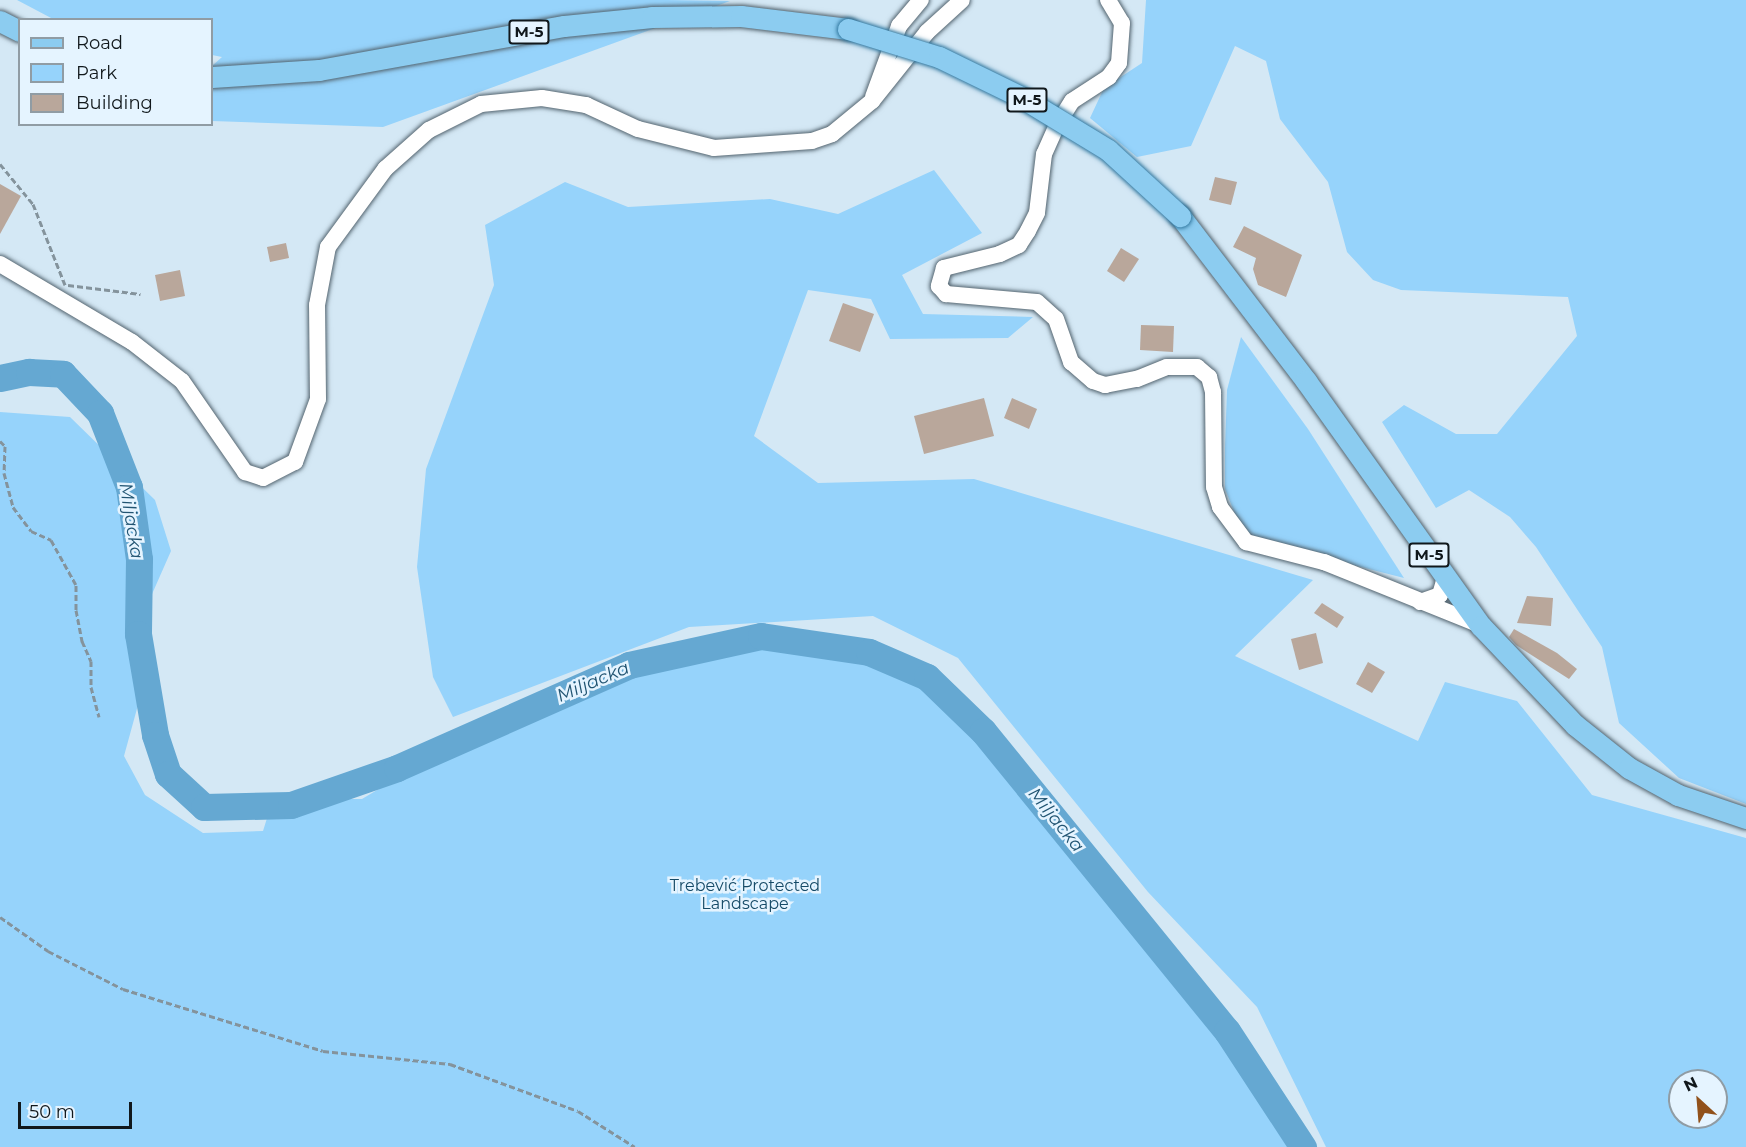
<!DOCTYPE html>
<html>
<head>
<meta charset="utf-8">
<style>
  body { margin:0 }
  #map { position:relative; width:1746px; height:1147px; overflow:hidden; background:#d4e8f5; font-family:Montserrat,sans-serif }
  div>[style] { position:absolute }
  .green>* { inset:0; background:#96d3fb }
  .river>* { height:27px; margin:-13.5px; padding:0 13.5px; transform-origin:13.5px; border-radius:13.5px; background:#65a8d2 }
  .building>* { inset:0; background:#b9a79b }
  .path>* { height:3px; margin-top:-1.5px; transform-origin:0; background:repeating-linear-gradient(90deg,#84939c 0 6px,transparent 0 9px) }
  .roads { filter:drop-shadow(0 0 2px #53646f) drop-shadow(0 0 2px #53646f) }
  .minor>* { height:16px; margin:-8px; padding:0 8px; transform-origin:8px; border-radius:8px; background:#fff }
  .major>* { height:21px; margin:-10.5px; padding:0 10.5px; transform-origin:10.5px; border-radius:10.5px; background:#8cccf0 }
  .bridges { filter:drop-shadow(0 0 2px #30779f) drop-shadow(0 0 2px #30779f) }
  .major-bridge>* { height:21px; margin:-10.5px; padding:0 10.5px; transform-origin:10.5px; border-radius:10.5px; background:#8cccf0 }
  span { translate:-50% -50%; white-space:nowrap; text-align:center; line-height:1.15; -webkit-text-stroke:5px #e5f4ff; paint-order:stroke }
  .shield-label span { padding:2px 4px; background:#e5f4ff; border:2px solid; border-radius:4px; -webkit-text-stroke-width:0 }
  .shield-label { font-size:15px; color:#11181c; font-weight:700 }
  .park-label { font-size:16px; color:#154a67 }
  .water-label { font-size:18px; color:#215472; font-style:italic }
  .legend { position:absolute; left:18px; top:18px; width:195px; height:108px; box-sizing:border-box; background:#e5f4ff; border:2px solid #909ca4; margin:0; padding:8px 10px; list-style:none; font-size:18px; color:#11181c }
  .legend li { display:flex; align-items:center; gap:12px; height:30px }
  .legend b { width:30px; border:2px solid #909ca4 }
  .north { position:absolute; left:1668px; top:1069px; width:60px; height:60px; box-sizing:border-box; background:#e5f4ff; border:2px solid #909ca4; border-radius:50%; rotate:334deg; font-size:16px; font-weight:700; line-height:24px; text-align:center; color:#11181c }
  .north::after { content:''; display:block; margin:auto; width:21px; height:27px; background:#91511b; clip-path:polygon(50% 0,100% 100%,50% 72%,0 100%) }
  .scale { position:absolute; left:18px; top:1102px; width:114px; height:27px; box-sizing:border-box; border:3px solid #11181c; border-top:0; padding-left:8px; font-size:18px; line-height:21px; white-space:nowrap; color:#11181c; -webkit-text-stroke:4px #e5f4ff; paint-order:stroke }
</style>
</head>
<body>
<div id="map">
  <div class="green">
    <div style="clip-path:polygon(17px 0,667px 0,730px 1px,383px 127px,212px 121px,212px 66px,222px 57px,212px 55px,212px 20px,53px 19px)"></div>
    <div style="clip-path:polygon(1146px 0,1746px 0,1746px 804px,1679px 778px,1619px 723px,1602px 647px,1536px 547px,1510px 517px,1469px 490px,1436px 508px,1382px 422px,1404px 405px,1456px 434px,1497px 434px,1577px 336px,1568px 297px,1401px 290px,1373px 280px,1347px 252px,1328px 182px,1280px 119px,1266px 61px,1235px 46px,1191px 146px,1137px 157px,1090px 118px,1104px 88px,1142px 63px)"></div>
    <div style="clip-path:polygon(evenodd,934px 170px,982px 233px,902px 275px,923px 314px,1033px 317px,1008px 338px,890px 339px,871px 299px,808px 290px,754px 436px,818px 483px,974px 479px,1313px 580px,1235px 656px,1418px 741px,1445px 682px,1517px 701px,1592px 795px,1746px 838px,1746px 1147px,1326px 1147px,1257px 1007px,1148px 892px,958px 658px,873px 616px,689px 627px,453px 717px,433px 677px,417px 567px,426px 469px,494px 285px,485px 225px,565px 182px,628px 207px,770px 199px,838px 214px,934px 170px,1680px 1081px,1716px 1081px,1716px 1117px,1680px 1117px,1680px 1081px)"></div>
    <div style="clip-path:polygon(1241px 337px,1308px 429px,1404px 578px,1244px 537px,1225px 489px,1225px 448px,1227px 390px)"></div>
    <div style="clip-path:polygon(0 412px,70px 417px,155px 500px,171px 551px,145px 610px,138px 705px,124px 756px,145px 795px,203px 833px,263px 831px,273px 799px,362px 799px,476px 731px,629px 665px,723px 642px,882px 648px,923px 687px,990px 726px,1175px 971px,1242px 1032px,1300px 1147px,0 1147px)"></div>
  </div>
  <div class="river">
    <div style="left:0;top:378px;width:30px;rotate:-12deg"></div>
    <div style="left:29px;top:372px;width:34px;rotate:3deg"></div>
    <div style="left:63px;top:374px;width:54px;rotate:46.5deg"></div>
    <div style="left:100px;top:413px;width:79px;rotate:68.6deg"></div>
    <div style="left:129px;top:487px;width:73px;rotate:82.1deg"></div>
    <div style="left:139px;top:559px;width:75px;rotate:90.8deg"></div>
    <div style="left:138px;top:634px;width:102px;rotate:80.4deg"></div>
    <div style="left:155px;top:735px;width:41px;rotate:71.6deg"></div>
    <div style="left:168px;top:774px;width:49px;rotate:42.5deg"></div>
    <div style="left:204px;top:807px;width:87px;rotate:-1.3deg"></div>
    <div style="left:291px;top:805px;width:112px;rotate:-19.2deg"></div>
    <div style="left:397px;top:768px;width:254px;rotate:-23.9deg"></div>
    <div style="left:629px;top:665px;width:135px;rotate:-12.4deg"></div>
    <div style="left:761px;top:636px;width:109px;rotate:8.4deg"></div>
    <div style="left:869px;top:652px;width:63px;rotate:23.3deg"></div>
    <div style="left:927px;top:677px;width:78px;rotate:44deg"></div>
    <div style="left:983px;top:731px;width:387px;rotate:50.9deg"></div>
    <div style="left:1227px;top:1031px;width:139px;rotate:56.8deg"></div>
  </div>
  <div class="building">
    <div style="clip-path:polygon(1215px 177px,1237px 182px,1231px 205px,1209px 200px)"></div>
    <div style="clip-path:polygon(0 184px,21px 196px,0 234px)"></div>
    <div style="clip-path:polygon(1244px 226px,1302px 255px,1286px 297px,1258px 285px,1253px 269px,1256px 258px,1233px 247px)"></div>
    <div style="clip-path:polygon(286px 243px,289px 258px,270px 262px,267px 247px)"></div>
    <div style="clip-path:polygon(1121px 248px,1139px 259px,1124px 282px,1107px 271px)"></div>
    <div style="clip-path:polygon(180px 270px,185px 296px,160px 301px,155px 275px)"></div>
    <div style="clip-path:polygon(843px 303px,874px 314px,860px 352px,829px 341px)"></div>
    <div style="clip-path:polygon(1141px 325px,1174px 326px,1173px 352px,1140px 350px)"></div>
    <div style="clip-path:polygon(984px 398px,994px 436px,924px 454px,914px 416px)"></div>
    <div style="clip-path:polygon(1012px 398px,1037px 409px,1029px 429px,1004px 418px)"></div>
    <div style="clip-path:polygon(1527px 596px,1553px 598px,1551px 626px,1517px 623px)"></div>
    <div style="clip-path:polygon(1322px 603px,1344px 617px,1337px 628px,1314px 613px)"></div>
    <div style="clip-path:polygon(1514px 629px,1557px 653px,1577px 669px,1569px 679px,1516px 645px,1509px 637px)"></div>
    <div style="clip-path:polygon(1316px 633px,1323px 663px,1299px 670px,1291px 639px)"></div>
    <div style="clip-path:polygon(1368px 662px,1385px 672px,1372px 693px,1356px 684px)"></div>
  </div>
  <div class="path">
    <div style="left:0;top:164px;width:52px;rotate:50.5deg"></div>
    <div style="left:33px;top:204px;width:87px;rotate:68.4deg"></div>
    <div style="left:68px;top:285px;width:73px;rotate:7.1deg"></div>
    <div style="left:0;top:441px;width:7px;rotate:45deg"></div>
    <div style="left:5px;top:446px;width:27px;rotate:92deg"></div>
    <div style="left:4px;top:473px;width:35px;rotate:75deg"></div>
    <div style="left:13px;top:507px;width:30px;rotate:53deg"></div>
    <div style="left:31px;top:531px;width:22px;rotate:24deg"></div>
    <div style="left:51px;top:540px;width:51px;rotate:60.9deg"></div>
    <div style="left:76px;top:585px;width:25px;rotate:90deg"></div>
    <div style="left:76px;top:610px;width:32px;rotate:79deg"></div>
    <div style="left:82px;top:641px;width:22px;rotate:66deg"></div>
    <div style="left:91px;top:661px;width:26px;rotate:90deg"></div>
    <div style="left:91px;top:687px;width:31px;rotate:75deg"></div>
    <div style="left:0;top:917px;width:59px;rotate:35.3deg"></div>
    <div style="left:48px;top:951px;width:84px;rotate:26.9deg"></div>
    <div style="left:123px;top:989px;width:209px;rotate:17.2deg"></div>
    <div style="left:323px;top:1051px;width:128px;rotate:5.8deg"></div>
    <div style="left:450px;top:1064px;width:136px;rotate:20.2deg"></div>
    <div style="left:578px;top:1111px;width:67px;rotate:32.3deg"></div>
  </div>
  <div class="roads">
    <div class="minor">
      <div style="left:1108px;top:0;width:27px;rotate:59deg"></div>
      <div style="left:1122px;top:23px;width:40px;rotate:94.3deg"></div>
      <div style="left:1119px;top:63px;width:17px;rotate:126deg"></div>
      <div style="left:1109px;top:77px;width:44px;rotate:147deg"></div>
      <div style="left:1072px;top:101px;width:28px;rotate:122deg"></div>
      <div style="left:1057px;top:125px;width:32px;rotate:114deg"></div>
      <div style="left:1044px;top:154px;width:59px;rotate:96.8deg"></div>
      <div style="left:1037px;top:213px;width:20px;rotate:117deg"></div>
      <div style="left:1028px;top:231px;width:17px;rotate:123deg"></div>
      <div style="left:1019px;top:245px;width:21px;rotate:155deg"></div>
      <div style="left:1000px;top:254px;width:58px;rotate:166deg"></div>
      <div style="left:944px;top:268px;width:19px;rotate:106deg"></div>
      <div style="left:939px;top:286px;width:11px;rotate:49deg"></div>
      <div style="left:946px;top:294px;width:91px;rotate:5deg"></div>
      <div style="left:1037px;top:302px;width:25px;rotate:42deg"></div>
      <div style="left:1056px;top:319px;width:46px;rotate:70.8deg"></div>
      <div style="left:1071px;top:362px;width:29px;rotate:41deg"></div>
      <div style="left:1093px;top:381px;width:13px;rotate:18deg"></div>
      <div style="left:1105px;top:385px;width:33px;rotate:-11deg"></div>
      <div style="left:1137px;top:379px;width:32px;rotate:-22deg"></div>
      <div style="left:1167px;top:367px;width:30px"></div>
      <div style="left:1197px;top:367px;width:16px;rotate:40deg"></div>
      <div style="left:1209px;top:377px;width:16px;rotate:75deg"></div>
      <div style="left:1213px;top:392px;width:95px;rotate:89.4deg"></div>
      <div style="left:1214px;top:487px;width:21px;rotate:73deg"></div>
      <div style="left:1220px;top:507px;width:44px;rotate:53.4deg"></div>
      <div style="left:1246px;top:542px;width:81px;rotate:14.4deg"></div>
      <div style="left:1324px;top:562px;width:168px;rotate:22deg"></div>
      <div style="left:873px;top:97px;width:76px;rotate:-69.9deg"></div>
      <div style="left:899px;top:26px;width:34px;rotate:-50deg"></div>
      <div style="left:0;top:264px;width:153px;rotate:30.6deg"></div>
      <div style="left:132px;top:342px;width:63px;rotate:38deg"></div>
      <div style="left:182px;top:381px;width:111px;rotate:55.3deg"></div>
      <div style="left:245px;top:472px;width:19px;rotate:18deg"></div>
      <div style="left:263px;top:478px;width:36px;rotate:-27deg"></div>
      <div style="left:295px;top:462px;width:67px;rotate:-69.9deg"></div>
      <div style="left:318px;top:399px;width:94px;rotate:-90.6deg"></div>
      <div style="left:317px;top:305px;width:59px;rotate:-79.3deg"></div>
      <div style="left:328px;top:247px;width:97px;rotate:-53.8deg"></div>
      <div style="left:385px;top:169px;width:59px;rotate:-41.6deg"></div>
      <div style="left:429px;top:130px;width:58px;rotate:-26.6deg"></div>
      <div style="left:481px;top:104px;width:61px;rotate:-5.6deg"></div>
      <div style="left:542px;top:98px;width:45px;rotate:9deg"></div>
      <div style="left:586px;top:105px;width:57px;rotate:24.8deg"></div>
      <div style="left:638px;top:129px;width:78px;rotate:14deg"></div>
      <div style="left:714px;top:148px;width:98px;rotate:-4.1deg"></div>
      <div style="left:812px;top:141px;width:21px;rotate:-19deg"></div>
      <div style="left:832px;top:134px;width:52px;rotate:-39.5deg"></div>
      <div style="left:872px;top:101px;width:88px;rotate:-51.4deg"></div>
      <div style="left:927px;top:32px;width:47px;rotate:-42.4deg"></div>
      <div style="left:1420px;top:602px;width:21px;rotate:-19deg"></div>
      <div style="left:1440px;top:595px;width:19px;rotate:-74deg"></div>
    </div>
    <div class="major">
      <div style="left:0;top:21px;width:22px;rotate:27deg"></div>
      <div style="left:212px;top:77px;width:107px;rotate:-3.7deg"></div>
      <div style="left:319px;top:70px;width:249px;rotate:-10.2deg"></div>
      <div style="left:564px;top:26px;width:88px;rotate:-5.8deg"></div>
      <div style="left:652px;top:17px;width:89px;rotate:-0.6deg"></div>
      <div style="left:741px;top:16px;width:108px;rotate:6.9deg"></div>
      <div style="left:1180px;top:216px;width:208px;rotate:52.6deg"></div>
      <div style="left:1306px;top:381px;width:301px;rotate:54.5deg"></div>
      <div style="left:1481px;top:626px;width:137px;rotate:46.5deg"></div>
      <div style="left:1575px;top:725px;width:69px;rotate:38.5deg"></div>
      <div style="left:1629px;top:768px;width:56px;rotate:28.9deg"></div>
      <div style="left:1678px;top:795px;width:72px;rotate:18.7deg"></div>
    </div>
  </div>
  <div class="bridges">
    <div class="major-bridge">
      <div style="left:848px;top:29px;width:95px;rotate:17.1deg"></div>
      <div style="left:939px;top:57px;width:91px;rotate:26deg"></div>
      <div style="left:1021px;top:97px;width:102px;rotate:31.3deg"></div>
      <div style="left:1108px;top:150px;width:98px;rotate:42.5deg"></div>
    </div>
  </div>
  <div class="shield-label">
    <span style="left:529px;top:32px">M-5</span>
    <span style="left:1027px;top:100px">M-5</span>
    <span style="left:1429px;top:555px">M-5</span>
  </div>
  <div class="park-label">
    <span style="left:745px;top:895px">Trebević Protected<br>Landscape</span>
  </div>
  <div class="water-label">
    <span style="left:131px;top:521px;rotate:81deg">Miljacka</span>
    <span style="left:593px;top:682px;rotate:-23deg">Miljacka</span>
    <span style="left:1056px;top:820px;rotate:51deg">Miljacka</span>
  </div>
  <ul class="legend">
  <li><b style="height:8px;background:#8cccf0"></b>Road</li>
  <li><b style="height:16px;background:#96d3fb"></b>Park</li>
  <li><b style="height:16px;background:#b9a79b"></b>Building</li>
  </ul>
  <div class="north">N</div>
  <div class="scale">50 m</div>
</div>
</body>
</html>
